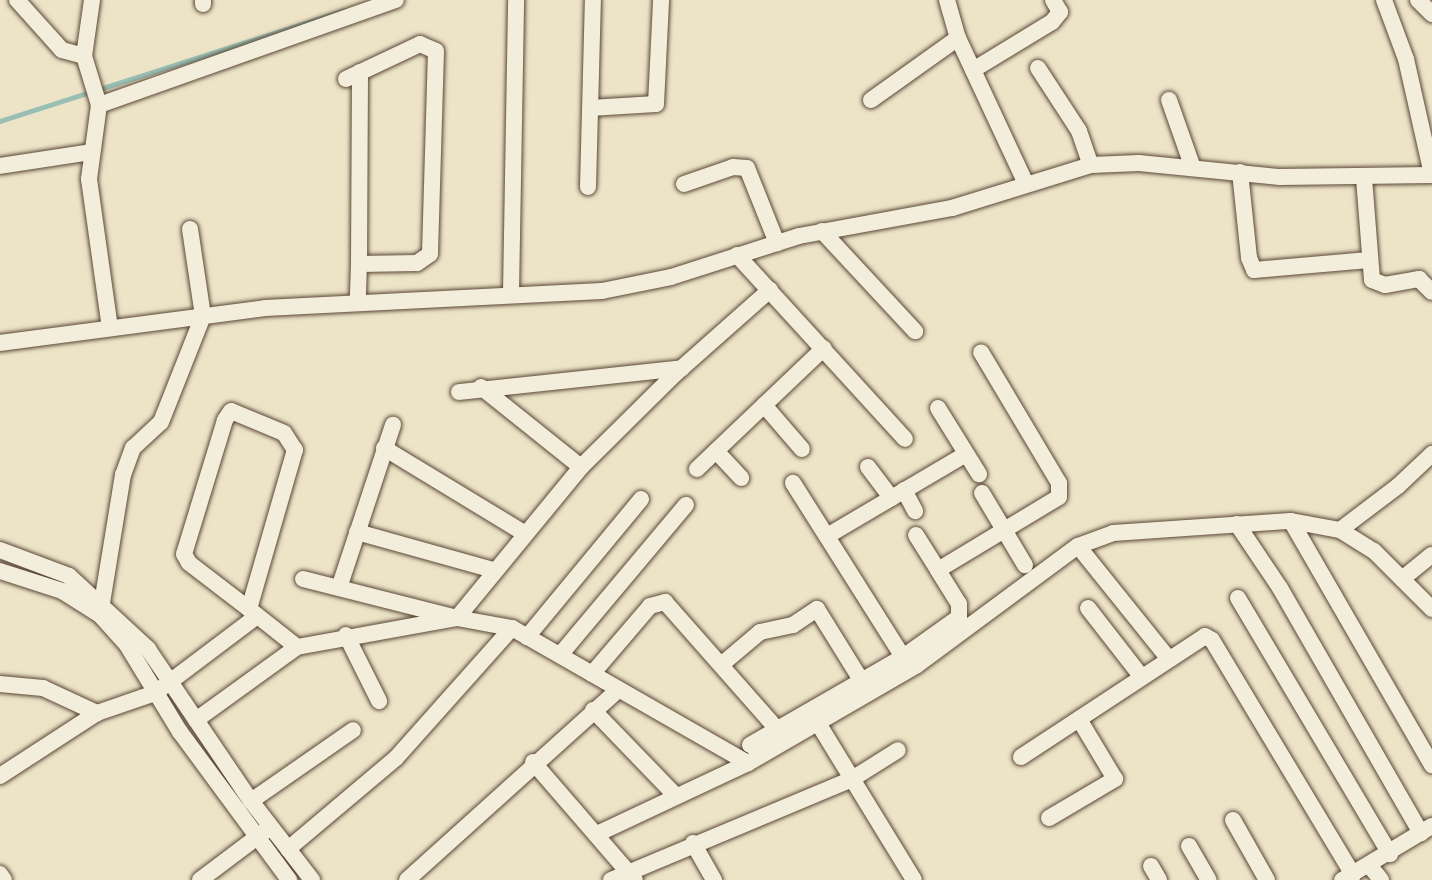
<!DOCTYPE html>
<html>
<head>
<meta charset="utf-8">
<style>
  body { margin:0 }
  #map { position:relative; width:1432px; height:880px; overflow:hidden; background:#ede4c8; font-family:"Old Standard TT",serif }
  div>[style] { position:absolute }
  .stream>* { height:4.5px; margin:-2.25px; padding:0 2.25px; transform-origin:2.25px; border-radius:2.25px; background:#99bfb4 }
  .roads { filter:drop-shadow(0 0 2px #5a4635) drop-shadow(0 0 2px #5a4635) }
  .minor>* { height:16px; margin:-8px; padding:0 8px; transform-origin:8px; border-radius:8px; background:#f3eddb }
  span { translate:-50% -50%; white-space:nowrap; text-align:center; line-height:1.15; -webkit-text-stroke:5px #f3eddb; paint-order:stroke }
</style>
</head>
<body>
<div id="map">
  <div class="stream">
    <div style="left:0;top:121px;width:362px;rotate:-17.8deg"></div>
  </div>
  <div class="roads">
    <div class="minor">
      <div style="left:17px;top:0;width:67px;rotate:48deg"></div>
      <div style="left:62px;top:50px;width:23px;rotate:15deg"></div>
      <div style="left:92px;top:0;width:57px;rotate:98.1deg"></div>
      <div style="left:84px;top:56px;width:51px;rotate:73deg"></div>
      <div style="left:99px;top:105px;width:75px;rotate:97.7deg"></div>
      <div style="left:89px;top:179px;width:150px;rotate:82deg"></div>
      <div style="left:203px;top:0;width:4px;rotate:90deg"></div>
      <div style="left:947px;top:0;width:40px;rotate:74deg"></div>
      <div style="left:958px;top:38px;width:161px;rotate:65deg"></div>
      <div style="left:1384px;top:0;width:63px;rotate:69.6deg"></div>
      <div style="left:1406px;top:59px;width:118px;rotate:77.3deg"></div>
      <div style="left:1418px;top:0;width:20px;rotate:45deg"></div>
      <div style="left:1038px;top:68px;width:75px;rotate:56.9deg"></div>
      <div style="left:1079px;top:131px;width:36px;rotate:71deg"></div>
      <div style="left:973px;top:70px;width:92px;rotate:-31.3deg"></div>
      <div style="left:1052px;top:22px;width:13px;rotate:-51deg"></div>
      <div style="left:1060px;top:12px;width:14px;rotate:-120deg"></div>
      <div style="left:346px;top:79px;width:82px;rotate:-25.3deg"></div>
      <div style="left:420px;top:44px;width:17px;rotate:24deg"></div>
      <div style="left:436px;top:51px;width:203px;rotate:91.7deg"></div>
      <div style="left:430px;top:254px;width:16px;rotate:145deg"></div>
      <div style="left:417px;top:263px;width:58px;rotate:179deg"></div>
      <div style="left:359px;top:264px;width:38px;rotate:92deg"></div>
      <div style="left:871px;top:100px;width:107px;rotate:-35.5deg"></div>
      <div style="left:1169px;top:100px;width:72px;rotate:70.6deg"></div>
      <div style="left:99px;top:105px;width:315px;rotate:-19.5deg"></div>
      <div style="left:590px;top:108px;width:66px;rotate:-3.5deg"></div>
      <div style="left:656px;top:104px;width:104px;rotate:-87.2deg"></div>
      <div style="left:0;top:166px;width:92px;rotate:-8.7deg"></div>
      <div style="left:1240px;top:172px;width:86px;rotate:84deg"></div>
      <div style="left:1249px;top:258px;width:13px;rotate:67deg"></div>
      <div style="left:1254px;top:270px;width:115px;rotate:-5deg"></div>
      <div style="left:1364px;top:178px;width:102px;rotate:85.5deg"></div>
      <div style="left:1372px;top:280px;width:14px;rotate:21deg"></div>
      <div style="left:1385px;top:285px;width:35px;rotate:-10deg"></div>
      <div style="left:1419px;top:279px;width:18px;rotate:45deg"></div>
      <div style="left:684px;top:184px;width:52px;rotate:-19.1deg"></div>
      <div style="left:733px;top:167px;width:14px;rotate:4deg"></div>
      <div style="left:747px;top:168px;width:81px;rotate:68.2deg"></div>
      <div style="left:588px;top:187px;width:187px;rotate:-88.5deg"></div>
      <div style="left:822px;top:231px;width:137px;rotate:47.1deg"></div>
      <div style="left:737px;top:255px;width:249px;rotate:47.6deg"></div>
      <div style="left:359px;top:264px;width:192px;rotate:-89.7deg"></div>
      <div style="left:511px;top:293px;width:293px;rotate:-89deg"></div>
      <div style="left:0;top:343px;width:267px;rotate:-7.5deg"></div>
      <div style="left:265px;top:308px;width:337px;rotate:-2.9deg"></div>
      <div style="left:602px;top:291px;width:70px;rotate:-11.5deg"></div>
      <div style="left:671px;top:277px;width:134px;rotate:-17.8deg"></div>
      <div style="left:799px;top:236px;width:156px;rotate:-10.4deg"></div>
      <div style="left:952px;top:208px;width:145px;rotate:-17.2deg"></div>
      <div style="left:1091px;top:165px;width:48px;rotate:-2.4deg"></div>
      <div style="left:1139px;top:163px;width:142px;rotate:5.7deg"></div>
      <div style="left:1280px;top:177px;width:152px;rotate:-0.8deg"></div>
      <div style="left:481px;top:387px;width:128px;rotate:38.7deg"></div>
      <div style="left:581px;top:467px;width:132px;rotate:-44.7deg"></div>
      <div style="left:675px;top:374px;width:127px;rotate:-41.5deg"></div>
      <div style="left:459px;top:392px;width:224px;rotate:-6.1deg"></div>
      <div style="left:764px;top:405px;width:58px;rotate:49.2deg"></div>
      <div style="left:938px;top:408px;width:78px;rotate:58.2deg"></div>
      <div style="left:384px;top:448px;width:164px;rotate:31.3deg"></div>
      <div style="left:716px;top:451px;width:37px;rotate:47deg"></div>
      <div style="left:868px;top:467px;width:39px;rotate:53deg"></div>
      <div style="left:697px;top:469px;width:175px;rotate:-43.6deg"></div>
      <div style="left:904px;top:490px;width:24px;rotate:62deg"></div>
      <div style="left:982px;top:493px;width:84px;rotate:59.2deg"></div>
      <div style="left:1291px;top:521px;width:282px;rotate:60deg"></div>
      <div style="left:1237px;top:524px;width:77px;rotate:56.1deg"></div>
      <div style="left:1280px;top:588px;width:283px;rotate:60.1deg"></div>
      <div style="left:1340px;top:530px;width:73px;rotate:-37.2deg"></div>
      <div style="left:1398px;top:486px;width:47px;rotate:-43.3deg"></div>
      <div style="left:357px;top:532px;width:141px;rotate:15.6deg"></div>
      <div style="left:916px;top:535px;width:41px;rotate:57.8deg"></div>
      <div style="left:827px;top:536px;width:161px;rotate:-30.5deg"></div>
      <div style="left:1078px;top:546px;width:144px;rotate:51.2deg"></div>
      <div style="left:0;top:550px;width:74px;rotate:20.6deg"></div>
      <div style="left:69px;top:576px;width:108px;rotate:42.7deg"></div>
      <div style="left:148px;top:649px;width:184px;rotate:55.9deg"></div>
      <div style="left:251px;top:801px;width:100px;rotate:52.3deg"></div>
      <div style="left:0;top:571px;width:65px;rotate:17.9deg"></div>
      <div style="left:62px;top:591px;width:45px;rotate:32.3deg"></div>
      <div style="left:100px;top:615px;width:40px;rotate:48deg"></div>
      <div style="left:127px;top:645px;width:102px;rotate:58.7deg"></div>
      <div style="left:180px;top:732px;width:184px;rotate:53.6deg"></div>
      <div style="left:303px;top:579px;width:159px;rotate:14.2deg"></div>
      <div style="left:457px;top:618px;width:195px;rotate:-50.6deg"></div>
      <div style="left:1402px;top:579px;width:38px;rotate:-39deg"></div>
      <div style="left:339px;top:588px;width:172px;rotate:-71.7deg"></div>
      <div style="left:1238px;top:598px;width:298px;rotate:59.3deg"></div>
      <div style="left:1088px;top:608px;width:86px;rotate:52.1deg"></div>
      <div style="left:101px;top:609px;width:136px;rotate:-80.7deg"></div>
      <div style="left:123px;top:475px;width:29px;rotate:-70deg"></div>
      <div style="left:133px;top:448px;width:38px;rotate:-43deg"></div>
      <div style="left:161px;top:422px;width:114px;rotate:-68.4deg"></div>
      <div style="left:203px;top:316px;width:88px;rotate:-98.5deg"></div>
      <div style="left:249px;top:609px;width:166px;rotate:-73.9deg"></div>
      <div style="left:295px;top:450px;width:20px;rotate:-123deg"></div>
      <div style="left:284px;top:433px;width:57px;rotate:-157.5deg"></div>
      <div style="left:231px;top:411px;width:11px;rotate:124deg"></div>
      <div style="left:225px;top:420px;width:140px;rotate:107deg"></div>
      <div style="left:184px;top:554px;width:10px;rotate:61deg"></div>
      <div style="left:189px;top:563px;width:76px;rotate:37.5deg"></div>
      <div style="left:249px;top:609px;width:61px;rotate:38.4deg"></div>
      <div style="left:346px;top:635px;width:74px;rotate:63.4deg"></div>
      <div style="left:527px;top:637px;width:179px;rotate:-50.4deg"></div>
      <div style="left:560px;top:655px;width:196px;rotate:-50deg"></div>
      <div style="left:903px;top:657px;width:69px;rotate:-35.5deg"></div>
      <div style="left:959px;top:617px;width:13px;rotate:-90deg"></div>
      <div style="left:959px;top:604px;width:40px;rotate:-122deg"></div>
      <div style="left:938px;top:570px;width:141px;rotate:-31.1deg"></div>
      <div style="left:1059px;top:497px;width:14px;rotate:-90deg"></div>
      <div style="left:1059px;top:483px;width:152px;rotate:-120.8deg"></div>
      <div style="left:721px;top:665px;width:51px;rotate:-40.2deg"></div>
      <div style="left:760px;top:632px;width:34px;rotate:-12deg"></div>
      <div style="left:793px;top:625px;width:29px;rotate:-34deg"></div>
      <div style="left:817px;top:609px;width:84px;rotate:58.2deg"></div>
      <div style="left:592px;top:674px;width:89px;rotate:-49.5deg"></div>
      <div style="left:650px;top:606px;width:16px;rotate:-15deg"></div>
      <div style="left:665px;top:602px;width:171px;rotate:48.6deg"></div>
      <div style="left:0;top:684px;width:43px;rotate:5.3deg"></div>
      <div style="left:43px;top:688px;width:60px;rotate:24.8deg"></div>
      <div style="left:593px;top:710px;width:120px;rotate:46deg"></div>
      <div style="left:813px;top:715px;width:193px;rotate:58.5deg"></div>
      <div style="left:196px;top:720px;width:125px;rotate:-35.9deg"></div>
      <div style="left:297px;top:647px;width:163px;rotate:-10.3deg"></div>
      <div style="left:457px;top:618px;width:56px;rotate:10.3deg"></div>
      <div style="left:512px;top:628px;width:272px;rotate:29.8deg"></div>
      <div style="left:748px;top:763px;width:195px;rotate:-30.1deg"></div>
      <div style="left:917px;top:665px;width:200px;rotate:-36.5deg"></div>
      <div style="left:1078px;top:546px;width:37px;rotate:-20deg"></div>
      <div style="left:1113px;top:533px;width:178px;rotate:-3.9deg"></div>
      <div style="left:1291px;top:521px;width:50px;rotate:10.4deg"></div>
      <div style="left:1340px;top:530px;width:40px;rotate:32deg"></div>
      <div style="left:1374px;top:551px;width:82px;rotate:45deg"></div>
      <div style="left:750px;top:745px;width:177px;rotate:-29.9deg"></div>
      <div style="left:903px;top:657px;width:206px;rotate:-122.3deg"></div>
      <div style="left:1021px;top:757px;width:220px;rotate:-33.3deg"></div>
      <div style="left:1205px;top:636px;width:8px;rotate:30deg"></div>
      <div style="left:1212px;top:640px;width:274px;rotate:59deg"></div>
      <div style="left:533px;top:762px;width:156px;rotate:49.2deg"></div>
      <div style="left:0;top:776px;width:116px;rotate:-33deg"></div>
      <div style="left:97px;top:713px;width:61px;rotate:-19deg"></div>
      <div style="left:155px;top:693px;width:128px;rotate:-37deg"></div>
      <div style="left:251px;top:801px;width:124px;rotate:-34.8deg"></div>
      <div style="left:1049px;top:818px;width:77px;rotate:-30.6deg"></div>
      <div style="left:1115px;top:779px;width:70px;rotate:-121deg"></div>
      <div style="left:1233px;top:820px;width:69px;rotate:60.5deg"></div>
      <div style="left:597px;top:834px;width:167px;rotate:-25.2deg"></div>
      <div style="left:693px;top:843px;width:43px;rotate:60.4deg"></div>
      <div style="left:1189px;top:846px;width:39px;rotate:60deg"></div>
      <div style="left:288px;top:849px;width:141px;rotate:-40.1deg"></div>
      <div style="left:396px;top:758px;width:174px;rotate:-48.3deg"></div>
      <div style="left:1369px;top:865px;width:19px;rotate:51deg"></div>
      <div style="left:1151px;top:866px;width:16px;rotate:60deg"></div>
      <div style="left:0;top:874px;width:7px;rotate:56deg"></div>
      <div style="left:200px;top:880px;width:81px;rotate:-37deg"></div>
      <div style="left:407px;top:880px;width:285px;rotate:-42deg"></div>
      <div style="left:611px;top:880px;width:261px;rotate:-22.7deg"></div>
      <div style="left:852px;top:779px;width:54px;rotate:-32.2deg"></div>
      <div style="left:1342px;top:880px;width:105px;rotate:-31deg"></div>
    </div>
  </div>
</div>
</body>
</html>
